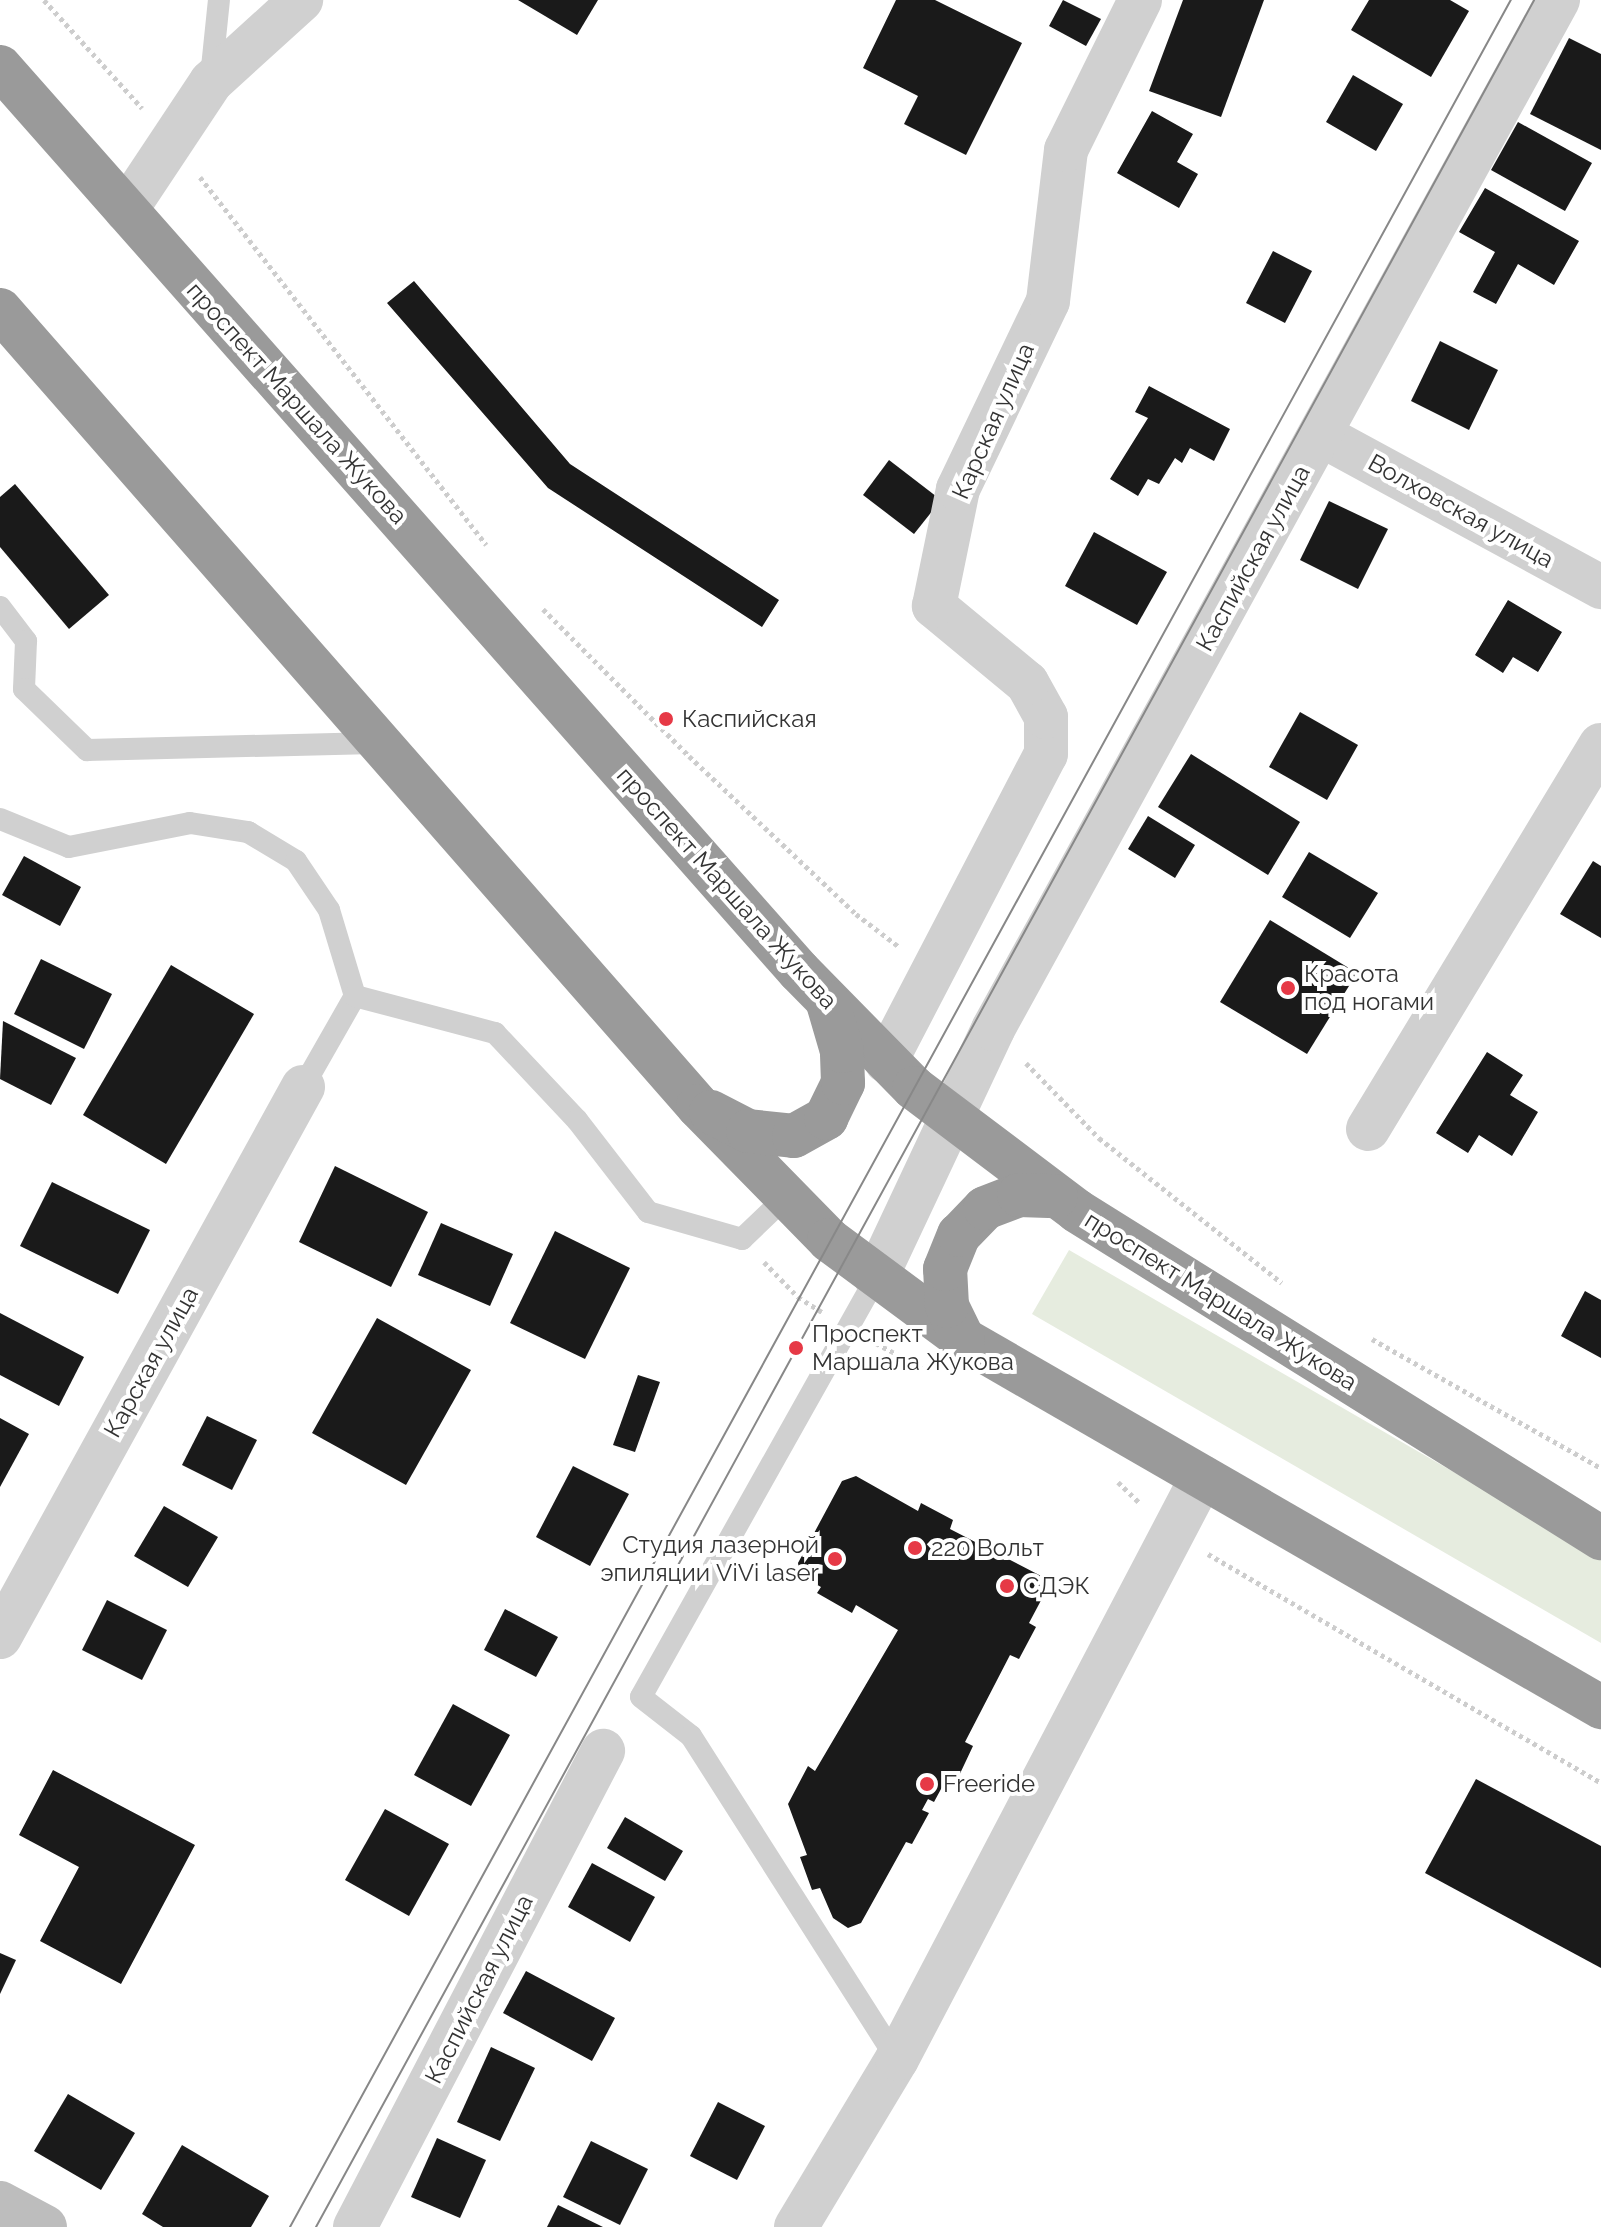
<!DOCTYPE html>
<html>
<head>
<meta charset="utf-8">
<style>
  body { margin:0 }
  #map { position:relative; width:1601px; height:2227px; overflow:hidden; background:#fff; font-family:Raleway,sans-serif }
  div>[style] { position:absolute }
  .green>* { inset:0; background:#e6ecdf }
  .building>* { inset:0; background:#1a1a1a }
  .path>* { height:5px; margin-top:-2.5px; transform-origin:0; background:repeating-linear-gradient(90deg,#cdcdcd 0 4px,transparent 0 8px) }
  .lane>* { height:22px; margin:-11px; padding:0 11px; transform-origin:11px; border-radius:11px; background:#d0d0d0 }
  .street>* { height:44px; margin:-22px; padding:0 22px; transform-origin:22px; border-radius:22px; background:#d0d0d0 }
  .secondary>* { height:44px; margin:-22px; padding:0 22px; transform-origin:22px; border-radius:22px; background:#bdbdbd }
  .highway>* { height:44px; margin:-22px; padding:0 22px; transform-origin:22px; border-radius:22px; background:#9a9a9a }
  .tram>* { height:2px; margin:-1px; padding:0 1px; transform-origin:1px; border-radius:1px; background:#888 }
  .dots>* { width:22px; height:22px; translate:-50% -50%; box-sizing:border-box; border:4px solid #fff; border-radius:50% }
  span { translate:-50% -50%; white-space:nowrap; text-align:center; line-height:1.15; -webkit-text-stroke:8px #fff; paint-order:stroke }
  .street-label { font-size:24px; color:#333 }
  .poi-label { font-size:24px; color:#333 }
  .left { translate:0 -50%; text-align:left }
  .right { translate:-100% -50%; text-align:right }
</style>
</head>
<body>
<div id="map">
  <div class="green">
    <div style="clip-path:polygon(1069px 1250px,1601px 1557px,1601px 1643px,1032px 1314px)"></div>
  </div>
  <div class="building">
    <div style="clip-path:polygon(518px 0,598px 0,577px 35px)"></div>
    <div style="clip-path:polygon(896px 0,935px 0,1022px 43px,966px 155px,904px 124px,918px 96px,863px 68px)"></div>
    <div style="clip-path:polygon(1063px 0,1101px 19px,1086px 46px,1049px 26px)"></div>
    <div style="clip-path:polygon(1183px 0,1264px 0,1221px 117px,1149px 91px)"></div>
    <div style="clip-path:polygon(1369px 0,1450px 0,1469px 11px,1431px 77px,1351px 30px)"></div>
    <div style="clip-path:polygon(1569px 38px,1601px 54px,1601px 150px,1530px 114px)"></div>
    <div style="clip-path:polygon(1353px 75px,1403px 104px,1376px 151px,1326px 122px)"></div>
    <div style="clip-path:polygon(1152px 111px,1193px 134px,1177px 162px,1198px 174px,1179px 208px,1117px 173px)"></div>
    <div style="clip-path:polygon(1518px 122px,1592px 163px,1565px 211px,1491px 170px)"></div>
    <div style="clip-path:polygon(1485px 188px,1579px 241px,1554px 285px,1518px 264px,1496px 304px,1473px 292px,1495px 252px,1459px 232px)"></div>
    <div style="clip-path:polygon(1273px 251px,1312px 271px,1285px 323px,1246px 303px)"></div>
    <div style="clip-path:polygon(414px 281px,570px 464px,779px 600px,762px 627px,548px 488px,387px 303px)"></div>
    <div style="clip-path:polygon(1440px 341px,1498px 370px,1469px 430px,1411px 401px)"></div>
    <div style="clip-path:polygon(1149px 386px,1230px 429px,1214px 461px,1190px 448px,1182px 463px,1175px 458px,1159px 484px,1148px 479px,1138px 496px,1110px 479px,1148px 418px,1135px 412px)"></div>
    <div style="clip-path:polygon(889px 460px,941px 500px,914px 534px,863px 495px)"></div>
    <div style="clip-path:polygon(15px 484px,109px 595px,69px 629px,0 547px,0 497px)"></div>
    <div style="clip-path:polygon(1329px 501px,1388px 529px,1358px 589px,1300px 560px)"></div>
    <div style="clip-path:polygon(1094px 532px,1167px 572px,1137px 625px,1065px 586px)"></div>
    <div style="clip-path:polygon(1508px 600px,1562px 632px,1538px 672px,1513px 657px,1503px 673px,1475px 655px)"></div>
    <div style="clip-path:polygon(1300px 712px,1358px 745px,1327px 800px,1269px 767px)"></div>
    <div style="clip-path:polygon(1191px 754px,1300px 822px,1268px 875px,1158px 807px)"></div>
    <div style="clip-path:polygon(1148px 816px,1195px 845px,1175px 878px,1128px 849px)"></div>
    <div style="clip-path:polygon(1309px 852px,1378px 893px,1350px 938px,1282px 897px)"></div>
    <div style="clip-path:polygon(24px 856px,81px 887px,60px 926px,2px 895px)"></div>
    <div style="clip-path:polygon(1593px 861px,1601px 866px,1601px 938px,1560px 914px)"></div>
    <div style="clip-path:polygon(1270px 920px,1357px 973px,1307px 1054px,1220px 1002px)"></div>
    <div style="clip-path:polygon(41px 959px,112px 994px,84px 1049px,14px 1014px)"></div>
    <div style="clip-path:polygon(171px 965px,254px 1014px,166px 1164px,83px 1115px)"></div>
    <div style="clip-path:polygon(3px 1021px,76px 1058px,51px 1105px,0 1079px)"></div>
    <div style="clip-path:polygon(1487px 1052px,1523px 1075px,1510px 1095px,1538px 1112px,1512px 1156px,1479px 1135px,1468px 1153px,1436px 1133px)"></div>
    <div style="clip-path:polygon(335px 1166px,428px 1212px,391px 1287px,299px 1242px)"></div>
    <div style="clip-path:polygon(52px 1182px,150px 1230px,118px 1294px,20px 1246px)"></div>
    <div style="clip-path:polygon(441px 1223px,513px 1254px,490px 1306px,418px 1275px)"></div>
    <div style="clip-path:polygon(555px 1231px,630px 1268px,585px 1359px,510px 1323px)"></div>
    <div style="clip-path:polygon(1585px 1291px,1601px 1300px,1601px 1358px,1561px 1336px)"></div>
    <div style="clip-path:polygon(0 1313px,84px 1357px,59px 1406px,0 1375px)"></div>
    <div style="clip-path:polygon(377px 1318px,471px 1370px,406px 1485px,312px 1433px)"></div>
    <div style="clip-path:polygon(638px 1375px,660px 1382px,635px 1452px,613px 1445px)"></div>
    <div style="clip-path:polygon(207px 1416px,257px 1440px,232px 1490px,182px 1465px)"></div>
    <div style="clip-path:polygon(0 1418px,29px 1434px,0 1487px)"></div>
    <div style="clip-path:polygon(573px 1466px,629px 1494px,590px 1566px,536px 1537px)"></div>
    <div style="clip-path:polygon(856px 1476px,918px 1511px,921px 1503px,953px 1520px,950px 1529px,1043px 1577px,1046px 1591px,1029px 1623px,1036px 1627px,1019px 1659px,1010px 1655px,965px 1742px,973px 1746px,957px 1780px,948px 1776px,934px 1802px,928px 1799px,922px 1810px,929px 1813px,912px 1844px,906px 1842px,861px 1923px,848px 1928px,833px 1918px,820px 1888px,812px 1890px,800px 1857px,807px 1855px,788px 1804px,808px 1766px,815px 1771px,898px 1630px,856px 1605px,852px 1613px,817px 1593px,821px 1587px,800px 1575px,798px 1563px,842px 1481px)"></div>
    <div style="clip-path:polygon(164px 1506px,218px 1537px,188px 1587px,134px 1556px)"></div>
    <div style="clip-path:polygon(107px 1600px,167px 1630px,142px 1680px,82px 1650px)"></div>
    <div style="clip-path:polygon(505px 1609px,558px 1637px,536px 1677px,484px 1650px)"></div>
    <div style="clip-path:polygon(453px 1704px,510px 1735px,471px 1806px,414px 1775px)"></div>
    <div style="clip-path:polygon(53px 1770px,195px 1845px,121px 1984px,40px 1941px,79px 1867px,19px 1835px)"></div>
    <div style="clip-path:polygon(1476px 1779px,1601px 1846px,1601px 1968px,1425px 1873px)"></div>
    <div style="clip-path:polygon(385px 1809px,449px 1844px,409px 1916px,345px 1880px)"></div>
    <div style="clip-path:polygon(625px 1817px,683px 1851px,665px 1881px,607px 1848px)"></div>
    <div style="clip-path:polygon(592px 1863px,655px 1897px,630px 1942px,568px 1907px)"></div>
    <div style="clip-path:polygon(0 1953px,16px 1960px,0 1994px)"></div>
    <div style="clip-path:polygon(526px 1971px,615px 2018px,592px 2061px,503px 2013px)"></div>
    <div style="clip-path:polygon(491px 2047px,535px 2068px,500px 2141px,457px 2122px)"></div>
    <div style="clip-path:polygon(68px 2094px,135px 2133px,101px 2190px,34px 2151px)"></div>
    <div style="clip-path:polygon(718px 2102px,765px 2126px,737px 2180px,690px 2156px)"></div>
    <div style="clip-path:polygon(437px 2138px,486px 2160px,460px 2218px,411px 2197px)"></div>
    <div style="clip-path:polygon(591px 2141px,648px 2169px,620px 2225px,563px 2197px)"></div>
    <div style="clip-path:polygon(182px 2145px,269px 2196px,251px 2227px,163px 2227px,142px 2214px)"></div>
    <div style="clip-path:polygon(558px 2205px,603px 2227px,547px 2227px)"></div>
  </div>
  <div class="path">
    <div style="left:44px;top:0;width:146px;rotate:47.8deg"></div>
    <div style="left:200px;top:177px;width:466px;rotate:52.1deg"></div>
    <div style="left:543px;top:609px;width:207px;rotate:45.2deg"></div>
    <div style="left:689px;top:756px;width:230px;rotate:43.4deg"></div>
    <div style="left:856px;top:914px;width:53px;rotate:37.3deg"></div>
    <div style="left:1026px;top:1063px;width:105px;rotate:45.8deg"></div>
    <div style="left:1099px;top:1138px;width:233px;rotate:38.4deg"></div>
    <div style="left:764px;top:1262px;width:49px;rotate:45.8deg"></div>
    <div style="left:798px;top:1297px;width:28px;rotate:32deg"></div>
    <div style="left:1372px;top:1339px;width:263px;rotate:29.4deg"></div>
    <div style="left:876px;top:1343px;width:58px;rotate:28.8deg"></div>
    <div style="left:1118px;top:1482px;width:30px;rotate:44deg"></div>
    <div style="left:1208px;top:1554px;width:455px;rotate:30.2deg"></div>
  </div>
  <div class="lane">
    <div style="left:211px;top:77px;width:77px;rotate:-84.1deg"></div>
    <div style="left:0;top:607px;width:43px;rotate:52.6deg"></div>
    <div style="left:26px;top:641px;width:48px;rotate:92.4deg"></div>
    <div style="left:24px;top:689px;width:88px;rotate:44.1deg"></div>
    <div style="left:87px;top:750px;width:288px;rotate:-1.4deg"></div>
    <div style="left:0;top:819px;width:74px;rotate:22.1deg"></div>
    <div style="left:69px;top:847px;width:123px;rotate:-11.2deg"></div>
    <div style="left:190px;top:823px;width:59px;rotate:8.8deg"></div>
    <div style="left:248px;top:832px;width:56px;rotate:31.1deg"></div>
    <div style="left:296px;top:861px;width:59px;rotate:56deg"></div>
    <div style="left:329px;top:910px;width:90px;rotate:73.2deg"></div>
    <div style="left:303px;top:1087px;width:105px;rotate:-60.3deg"></div>
    <div style="left:355px;top:996px;width:145px;rotate:14.8deg"></div>
    <div style="left:495px;top:1033px;width:120px;rotate:46.7deg"></div>
    <div style="left:577px;top:1120px;width:116px;rotate:52.3deg"></div>
    <div style="left:648px;top:1212px;width:98px;rotate:16deg"></div>
    <div style="left:742px;top:1239px;width:61px;rotate:-43.7deg"></div>
    <div style="left:876px;top:1278px;width:480px;rotate:119.3deg"></div>
    <div style="left:641px;top:1697px;width:63px;rotate:38deg"></div>
    <div style="left:691px;top:1736px;width:383px;rotate:57.5deg"></div>
  </div>
  <div class="street">
    <div style="left:126px;top:210px;width:154px;rotate:-56.4deg"></div>
    <div style="left:211px;top:82px;width:122px;rotate:-42.3deg"></div>
    <div style="left:1321px;top:435px;width:319px;rotate:28.5deg"></div>
    <div style="left:886px;top:1061px;width:346px;rotate:-62.5deg"></div>
    <div style="left:1046px;top:754px;width:37px;rotate:-90deg"></div>
    <div style="left:1046px;top:717px;width:39px;rotate:-119deg"></div>
    <div style="left:1027px;top:683px;width:121px;rotate:-140.4deg"></div>
    <div style="left:934px;top:606px;width:119px;rotate:-78.4deg"></div>
    <div style="left:958px;top:489px;width:208px;rotate:-64.4deg"></div>
    <div style="left:1048px;top:301px;width:152px;rotate:-83.2deg"></div>
    <div style="left:1066px;top:150px;width:167px;rotate:-63.7deg"></div>
    <div style="left:1368px;top:1129px;width:449px;rotate:-58.8deg"></div>
    <div style="left:876px;top:1278px;width:275px;rotate:-64.8deg"></div>
    <div style="left:993px;top:1029px;width:1174px;rotate:-61.23deg"></div>
    <div style="left:0;top:1637px;width:628px;rotate:-61.15deg"></div>
    <div style="left:355px;top:2227px;width:537px;rotate:-62.48deg"></div>
    <div style="left:796px;top:2227px;width:196px;rotate:-59deg"></div>
    <div style="left:897px;top:2059px;width:657px;rotate:-62.34deg"></div>
  </div>
  <div class="secondary">
    <div style="left:0;top:2203px;width:51px;rotate:28.1deg"></div>
  </div>
  <div class="highway">
    <div style="left:0;top:67px;width:1206px;rotate:48.53deg"></div>
    <div style="left:799px;top:971px;width:164px;rotate:45.5deg"></div>
    <div style="left:914px;top:1088px;width:204px;rotate:37deg"></div>
    <div style="left:1077px;top:1211px;width:618px;rotate:31.97deg"></div>
    <div style="left:0;top:310px;width:1059px;rotate:48.75deg"></div>
    <div style="left:698px;top:1106px;width:187px;rotate:45.6deg"></div>
    <div style="left:829px;top:1240px;width:167px;rotate:36.5deg"></div>
    <div style="left:963px;top:1339px;width:737px;rotate:29.98deg"></div>
    <div style="left:711px;top:1112px;width:42px;rotate:27.2deg"></div>
    <div style="left:748px;top:1131px;width:46px;rotate:6.2deg"></div>
    <div style="left:794px;top:1136px;width:37px;rotate:-29deg"></div>
    <div style="left:826px;top:1118px;width:39px;rotate:-64deg"></div>
    <div style="left:843px;top:1083px;width:32px;rotate:-92deg"></div>
    <div style="left:842px;top:1051px;width:50px;rotate:-106.3deg"></div>
    <div style="left:963px;top:1339px;width:37px;rotate:-116deg"></div>
    <div style="left:947px;top:1306px;width:37px;rotate:-93deg"></div>
    <div style="left:945px;top:1269px;width:37px;rotate:-68deg"></div>
    <div style="left:959px;top:1235px;width:37px;rotate:-46deg"></div>
    <div style="left:985px;top:1208px;width:36px;rotate:-21deg"></div>
    <div style="left:1019px;top:1195px;width:37px;rotate:2deg"></div>
  </div>
  <div class="tram">
    <div style="left:290px;top:2227px;width:2540px;rotate:-61.27deg"></div>
    <div style="left:316px;top:2227px;width:2538px;rotate:-61.32deg"></div>
  </div>
  <div class="dots">
    <div style="left:666px;top:719px;background:#e63946"></div>
    <div style="left:1288px;top:988px;background:#e63946"></div>
    <div style="left:796px;top:1348px;background:#e63946"></div>
    <div style="left:915px;top:1548px;background:#e63946"></div>
    <div style="left:835px;top:1559px;background:#e63946"></div>
    <div style="left:1007px;top:1586px;background:#e63946"></div>
    <div style="left:927px;top:1784px;background:#e63946"></div>
  </div>
  <div class="street-label">
    <span style="left:297px;top:403px;rotate:48deg">проспект Маршала Жукова</span>
    <span style="left:993px;top:421px;rotate:-66deg">Карская улица</span>
    <span style="left:1461px;top:511px;rotate:29deg">Волховская улица</span>
    <span style="left:1253px;top:558px;rotate:-61deg">Каспийская улица</span>
    <span style="left:727px;top:888px;rotate:48deg">проспект Маршала Жукова</span>
    <span style="left:1221px;top:1301px;rotate:32deg">проспект Маршала Жукова</span>
    <span style="left:151px;top:1362px;rotate:-61deg">Карская улица</span>
    <span style="left:479px;top:1989px;rotate:-63deg">Каспийская улица</span>
  </div>
  <div class="poi-label">
    <span class="left" style="left:682px;top:719px">Каспийская</span>
    <span class="left" style="left:1304px;top:988px">Красота<br>под ногами</span>
    <span class="left" style="left:812px;top:1348px">Проспект<br>Маршала Жукова</span>
    <span class="right" style="left:819px;top:1559px">Студия лазерной<br>эпиляции ViVi laser</span>
    <span class="left" style="left:931px;top:1548px">220 Вольт</span>
    <span class="left" style="left:1023px;top:1586px">СДЭК</span>
    <span class="left" style="left:943px;top:1784px">Freeride</span>
  </div>
</div>
</body>
</html>
